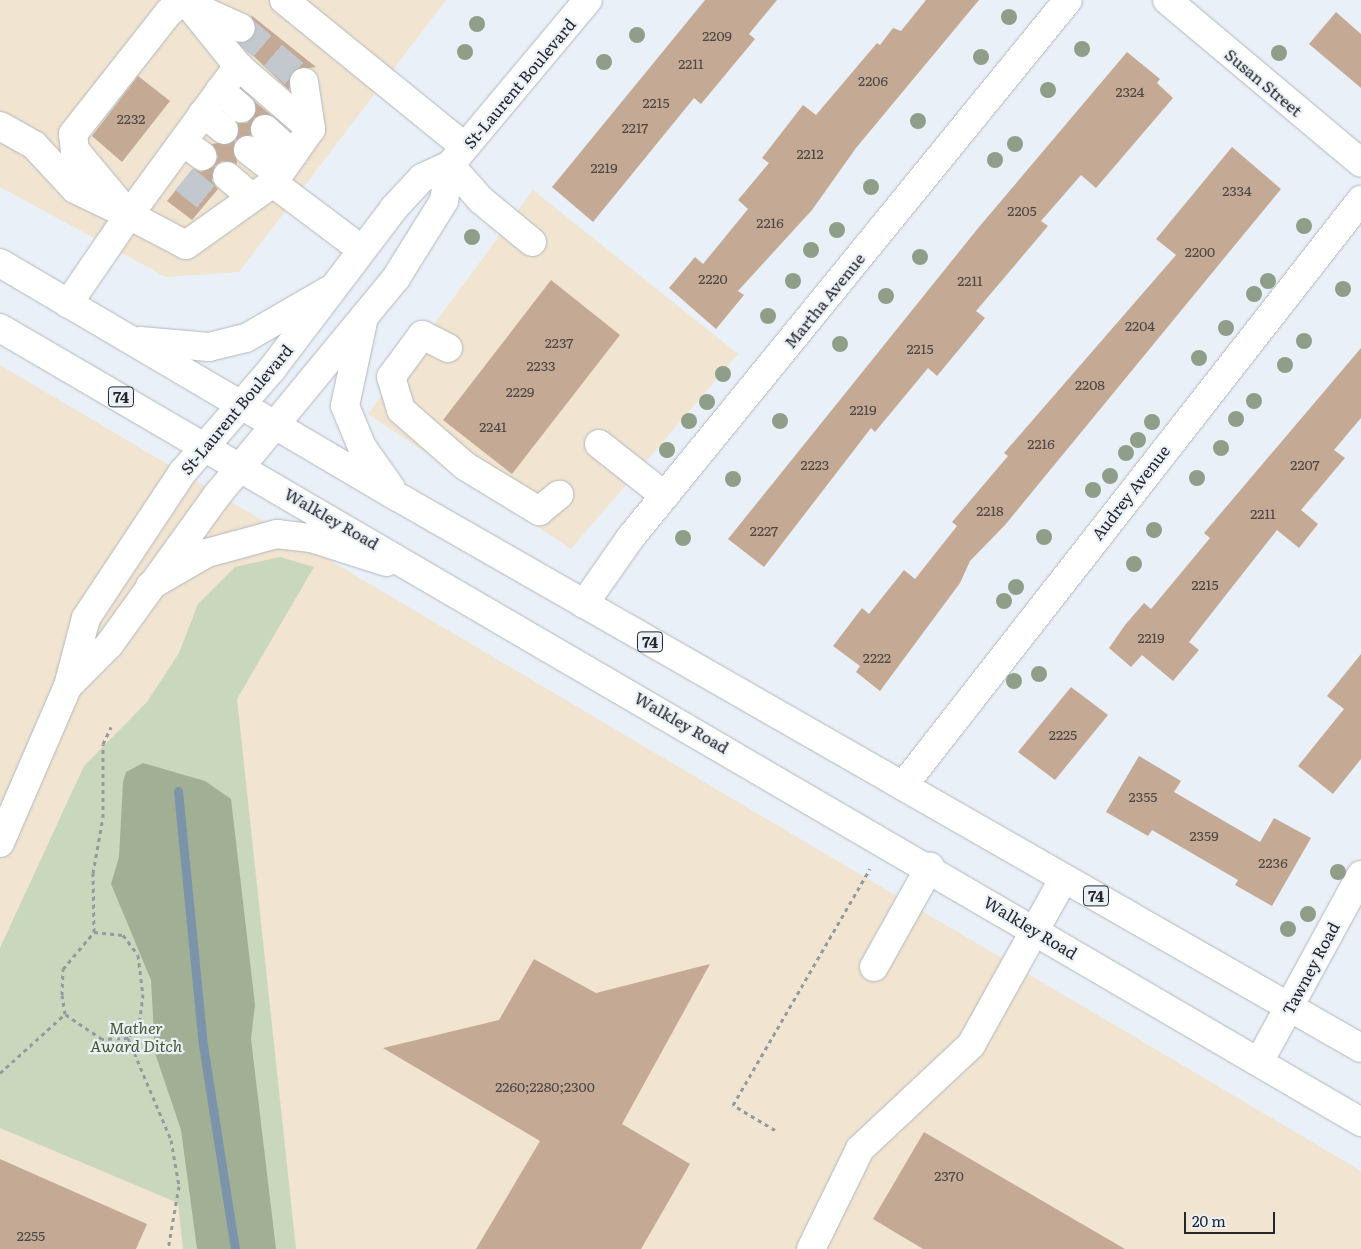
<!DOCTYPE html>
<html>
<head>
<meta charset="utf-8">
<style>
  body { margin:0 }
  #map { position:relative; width:1361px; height:1249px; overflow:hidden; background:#eaf0f7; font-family:Literata,serif }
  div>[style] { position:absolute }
  .commercial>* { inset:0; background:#f1e4d0 }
  .green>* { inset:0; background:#c9d7bd }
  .forest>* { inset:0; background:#a1b094 }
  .stream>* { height:9px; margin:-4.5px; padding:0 4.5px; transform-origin:4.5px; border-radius:4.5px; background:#7c94a9 }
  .building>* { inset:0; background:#c4aa95 }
  .minor-tunnel>* { height:28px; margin-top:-14px; transform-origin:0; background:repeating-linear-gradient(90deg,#c2c8ce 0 28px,transparent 0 42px) }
  .path>* { height:3px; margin-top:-1.5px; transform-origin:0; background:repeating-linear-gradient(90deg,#959a9f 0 4px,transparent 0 8px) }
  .roads { filter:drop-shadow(0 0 1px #b0b6bc) drop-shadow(0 0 1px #b0b6bc) }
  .minor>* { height:28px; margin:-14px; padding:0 14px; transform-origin:14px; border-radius:14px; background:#fff }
  .major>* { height:28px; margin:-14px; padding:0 14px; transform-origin:14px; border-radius:14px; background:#fff }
  .trees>* { width:16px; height:16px; margin:-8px; border-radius:50%; background:#8f9e89 }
  span { translate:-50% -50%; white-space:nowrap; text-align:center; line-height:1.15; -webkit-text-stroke:4.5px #eaf0f7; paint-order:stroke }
  .number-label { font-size:14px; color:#4c4744 }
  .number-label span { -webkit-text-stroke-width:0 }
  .shield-label span { padding:1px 4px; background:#eaf0f7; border:1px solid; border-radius:4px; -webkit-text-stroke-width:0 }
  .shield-label { font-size:15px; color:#242629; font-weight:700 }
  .street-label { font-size:16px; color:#242629 }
  .park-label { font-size:16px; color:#455b2f; font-style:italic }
  .scale { position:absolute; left:1184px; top:1212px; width:91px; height:22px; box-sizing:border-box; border:2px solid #242629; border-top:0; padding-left:6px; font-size:15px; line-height:18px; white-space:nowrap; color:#242629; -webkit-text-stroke:4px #eaf0f7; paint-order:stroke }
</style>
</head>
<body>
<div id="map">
  <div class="commercial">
    <div style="clip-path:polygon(0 0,446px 0,239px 272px,166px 277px,0 187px)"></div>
    <div style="clip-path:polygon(533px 190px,738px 354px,571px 549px,368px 414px)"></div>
    <div style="clip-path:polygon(0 365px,1361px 1171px,1361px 1249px,0 1249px)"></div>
  </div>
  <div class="green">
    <div style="clip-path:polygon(280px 557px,314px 567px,237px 699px,296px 1249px,183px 1249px,178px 1203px,0 1128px,0 948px,84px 766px,147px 702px,179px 653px,198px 604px,235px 567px)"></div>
  </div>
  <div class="forest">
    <div style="clip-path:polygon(143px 763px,205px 781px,231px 799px,255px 1005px,251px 1039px,276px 1249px,197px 1249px,181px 1130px,155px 1053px,151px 980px,111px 884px,119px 857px,123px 782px,126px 772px)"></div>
  </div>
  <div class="stream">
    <div style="left:178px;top:791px;width:255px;rotate:84.4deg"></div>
    <div style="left:203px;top:1045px;width:206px;rotate:81.1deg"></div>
  </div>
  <div class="building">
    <div style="clip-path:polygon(705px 0,777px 0,749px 34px,755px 39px,701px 104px,694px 98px,593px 222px,552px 187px)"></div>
    <div style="clip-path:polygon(926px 0,979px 0,856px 148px,812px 210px,738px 291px,744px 295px,716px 329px,669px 288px,695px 257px,703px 264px,748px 209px,738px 200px,769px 163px,762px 158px,803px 105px,816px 115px,877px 43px,880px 45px,893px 28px,901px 31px)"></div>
    <div style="clip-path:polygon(1336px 12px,1361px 34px,1361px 88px,1309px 44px)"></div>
    <div style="clip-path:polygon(251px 15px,316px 67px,294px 70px,289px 90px,240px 43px,255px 34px)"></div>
    <div style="clip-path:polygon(1127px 52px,1160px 79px,1157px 83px,1173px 98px,1096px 188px,1081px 175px,1041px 221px,1048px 226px,976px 311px,985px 318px,937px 376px,928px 368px,875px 432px,871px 428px,764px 567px,728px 539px,979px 227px)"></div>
    <div style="clip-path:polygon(138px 76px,170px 101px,122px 162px,92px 136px)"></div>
    <div style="clip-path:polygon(254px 101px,271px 115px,254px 118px,251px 135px,235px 141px,237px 164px,222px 161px,215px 166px,212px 181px,218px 189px,192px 220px,167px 201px,193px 169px,201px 172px,214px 166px,218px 157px,212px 144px,236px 140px,238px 123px,247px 123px,256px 111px)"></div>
    <div style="clip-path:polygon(1232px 147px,1281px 189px,1005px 525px,970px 561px,960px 583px,880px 691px,856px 672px,860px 666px,833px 646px,862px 608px,869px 614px,904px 570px,915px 579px,957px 526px,952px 522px,1008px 456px,1004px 453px,1176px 255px,1156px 239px)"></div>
    <div style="clip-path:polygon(551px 280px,620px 335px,512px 474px,443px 420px)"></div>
    <div style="clip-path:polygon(1361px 348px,1361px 418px,1334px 450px,1345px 458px,1301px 510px,1318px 524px,1299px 548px,1277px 530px,1189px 642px,1199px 650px,1173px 681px,1142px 655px,1131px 667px,1109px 648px,1125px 625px,1144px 603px,1151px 609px,1210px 538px,1204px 533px)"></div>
    <div style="clip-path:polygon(1361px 654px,1361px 759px,1333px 794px,1298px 766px,1344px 709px,1327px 696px)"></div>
    <div style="clip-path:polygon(1071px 687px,1108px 715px,1055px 780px,1018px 752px)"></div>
    <div style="clip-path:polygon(1139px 756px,1181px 781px,1174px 792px,1260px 842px,1274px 818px,1311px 838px,1272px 906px,1235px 885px,1238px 880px,1152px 830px,1148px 836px,1106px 812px)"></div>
    <div style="clip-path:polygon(534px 959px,596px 993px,710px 964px,622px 1124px,690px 1164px,641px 1249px,476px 1249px,540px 1141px,383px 1048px,499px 1020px)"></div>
    <div style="clip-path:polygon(924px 1132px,1125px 1249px,923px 1249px,873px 1219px)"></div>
    <div style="clip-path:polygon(0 1159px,147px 1224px,136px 1249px,0 1249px)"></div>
  </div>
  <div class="minor-tunnel">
    <div style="left:241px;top:28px;width:83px;rotate:40.6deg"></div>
    <div style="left:184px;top:179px;width:32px;rotate:39deg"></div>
  </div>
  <div class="path">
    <div style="left:94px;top:932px;width:29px;rotate:6deg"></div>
    <div style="left:123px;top:935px;width:25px;rotate:53deg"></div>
    <div style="left:138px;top:955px;width:39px;rotate:83deg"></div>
    <div style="left:143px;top:994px;width:25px;rotate:97deg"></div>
    <div style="left:140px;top:1019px;width:22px;rotate:122deg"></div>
    <div style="left:128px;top:1038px;width:26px;rotate:178deg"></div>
    <div style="left:102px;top:1039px;width:45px;rotate:-146deg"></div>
    <div style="left:65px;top:1014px;width:19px;rotate:-99deg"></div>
    <div style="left:62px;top:995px;width:26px;rotate:-88deg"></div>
    <div style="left:63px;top:969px;width:48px;rotate:-50deg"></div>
    <div style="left:94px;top:932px;width:59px;rotate:-91deg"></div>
    <div style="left:93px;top:873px;width:57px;rotate:-79.9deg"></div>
    <div style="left:103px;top:817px;width:73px;rotate:-90deg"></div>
    <div style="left:103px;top:744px;width:19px;rotate:-65deg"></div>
    <div style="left:128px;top:1038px;width:111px;rotate:67.1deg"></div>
    <div style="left:171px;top:1140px;width:47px;rotate:80.1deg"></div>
    <div style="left:179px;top:1186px;width:64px;rotate:99.9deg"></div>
    <div style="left:0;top:1073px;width:88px;rotate:-42.2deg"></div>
    <div style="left:775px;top:1130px;width:49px;rotate:-149.2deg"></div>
    <div style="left:733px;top:1105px;width:273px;rotate:-59.9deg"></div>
  </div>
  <div class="roads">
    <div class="minor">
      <div style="left:284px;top:0;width:233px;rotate:39.1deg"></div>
      <div style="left:1167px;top:0;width:253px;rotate:40deg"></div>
      <div style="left:197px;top:8px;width:48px;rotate:24.4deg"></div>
      <div style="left:304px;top:82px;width:48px;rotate:81.5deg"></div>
      <div style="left:220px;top:90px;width:28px;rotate:41deg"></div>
      <div style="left:203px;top:113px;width:27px;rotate:39deg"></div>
      <div style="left:0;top:126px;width:39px;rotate:29deg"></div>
      <div style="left:34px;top:145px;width:60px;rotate:47deg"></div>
      <div style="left:75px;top:189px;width:51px;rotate:25.6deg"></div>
      <div style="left:265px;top:129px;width:38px;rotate:42deg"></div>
      <div style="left:183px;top:142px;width:24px;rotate:36deg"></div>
      <div style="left:248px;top:150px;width:39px;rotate:38deg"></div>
      <div style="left:450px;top:165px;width:47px;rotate:48.5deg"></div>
      <div style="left:481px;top:200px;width:66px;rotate:39.5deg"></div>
      <div style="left:227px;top:176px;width:33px;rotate:41deg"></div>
      <div style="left:129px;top:215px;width:85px;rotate:-129.7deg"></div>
      <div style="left:75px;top:150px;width:16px;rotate:-97deg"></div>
      <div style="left:73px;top:134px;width:155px;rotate:-51.8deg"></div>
      <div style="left:169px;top:12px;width:20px;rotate:-37deg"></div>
      <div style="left:185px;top:0;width:85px;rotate:51.2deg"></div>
      <div style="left:129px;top:215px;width:185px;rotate:-53.8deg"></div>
      <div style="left:238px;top:66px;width:96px;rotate:40.8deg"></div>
      <div style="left:311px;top:129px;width:66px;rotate:125.1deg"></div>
      <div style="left:68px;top:304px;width:108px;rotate:-55.6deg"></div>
      <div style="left:129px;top:215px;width:64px;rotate:27.8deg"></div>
      <div style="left:186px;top:245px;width:107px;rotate:-35.5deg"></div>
      <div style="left:273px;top:183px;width:110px;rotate:36.9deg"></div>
      <div style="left:448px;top:348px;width:29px;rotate:-153deg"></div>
      <div style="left:422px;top:335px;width:52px;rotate:126.4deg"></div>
      <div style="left:391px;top:377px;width:34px;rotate:73deg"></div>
      <div style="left:401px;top:410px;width:85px;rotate:41.2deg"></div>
      <div style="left:465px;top:466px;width:87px;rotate:31.3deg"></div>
      <div style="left:539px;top:511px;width:26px;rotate:-39deg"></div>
      <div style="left:599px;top:444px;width:84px;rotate:38.2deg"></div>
      <div style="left:584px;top:604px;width:82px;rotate:-55deg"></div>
      <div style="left:631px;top:537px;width:692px;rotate:-50.86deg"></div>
      <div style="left:69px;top:685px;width:57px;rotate:-45deg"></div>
      <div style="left:109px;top:645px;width:186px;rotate:-54.2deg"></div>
      <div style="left:218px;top:494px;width:280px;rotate:-50.5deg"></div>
      <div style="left:396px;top:278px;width:91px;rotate:-58.1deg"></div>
      <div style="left:444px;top:201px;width:36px;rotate:-81deg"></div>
      <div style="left:903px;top:786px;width:744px;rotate:-51.99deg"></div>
      <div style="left:0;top:843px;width:171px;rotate:-66.6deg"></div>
      <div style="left:68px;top:686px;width:70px;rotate:-75.2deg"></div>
      <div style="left:86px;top:618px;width:174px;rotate:-56.5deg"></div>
      <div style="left:182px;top:473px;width:138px;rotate:-49.1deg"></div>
      <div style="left:272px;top:369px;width:202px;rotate:-52.8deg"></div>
      <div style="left:394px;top:208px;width:41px;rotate:-47deg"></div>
      <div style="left:422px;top:178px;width:31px;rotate:-25deg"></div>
      <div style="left:450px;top:165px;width:215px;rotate:-50.1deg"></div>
      <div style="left:874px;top:967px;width:115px;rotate:-60.8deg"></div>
      <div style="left:1259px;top:1062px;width:213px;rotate:-61.4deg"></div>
      <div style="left:811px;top:1249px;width:111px;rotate:-63.9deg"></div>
      <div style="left:860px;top:1149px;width:152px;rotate:-43.1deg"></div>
      <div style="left:971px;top:1045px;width:191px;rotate:-60.9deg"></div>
    </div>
    <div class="major">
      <div style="left:0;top:263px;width:462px;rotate:30.5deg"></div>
      <div style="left:398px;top:497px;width:1109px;rotate:29.78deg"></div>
      <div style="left:364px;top:317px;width:91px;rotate:102.1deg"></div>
      <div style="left:345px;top:406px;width:44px;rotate:67.5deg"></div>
      <div style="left:362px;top:447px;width:50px;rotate:54.7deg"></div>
      <div style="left:0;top:328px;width:1576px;rotate:30.26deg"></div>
      <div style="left:140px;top:341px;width:69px;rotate:5deg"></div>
      <div style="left:209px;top:347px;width:38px;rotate:-14deg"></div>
      <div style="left:246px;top:338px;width:96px;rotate:-30deg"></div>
      <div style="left:150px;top:586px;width:66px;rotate:-30.1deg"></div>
      <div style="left:207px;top:553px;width:73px;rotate:-15.2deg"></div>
      <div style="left:277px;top:534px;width:34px;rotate:7deg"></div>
      <div style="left:311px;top:538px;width:79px;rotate:17.7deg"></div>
    </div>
  </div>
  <div class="trees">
    <div style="left:1009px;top:17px"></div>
    <div style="left:477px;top:24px"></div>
    <div style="left:637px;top:35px"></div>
    <div style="left:1082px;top:49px"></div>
    <div style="left:465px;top:52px"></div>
    <div style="left:1279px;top:53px"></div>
    <div style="left:981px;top:57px"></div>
    <div style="left:604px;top:62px"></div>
    <div style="left:1048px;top:90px"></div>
    <div style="left:918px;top:121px"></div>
    <div style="left:1015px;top:144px"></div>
    <div style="left:995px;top:160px"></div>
    <div style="left:871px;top:187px"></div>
    <div style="left:1304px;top:226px"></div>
    <div style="left:837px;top:230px"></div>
    <div style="left:472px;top:237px"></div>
    <div style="left:811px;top:250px"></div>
    <div style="left:920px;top:257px"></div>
    <div style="left:793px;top:281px"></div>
    <div style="left:1268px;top:281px"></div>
    <div style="left:1343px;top:289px"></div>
    <div style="left:1254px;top:294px"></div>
    <div style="left:886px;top:296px"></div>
    <div style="left:768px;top:316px"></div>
    <div style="left:1226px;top:328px"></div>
    <div style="left:1304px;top:341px"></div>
    <div style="left:840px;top:344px"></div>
    <div style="left:1199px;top:358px"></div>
    <div style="left:1285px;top:365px"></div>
    <div style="left:723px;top:374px"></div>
    <div style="left:1254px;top:401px"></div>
    <div style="left:707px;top:402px"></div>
    <div style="left:1236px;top:419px"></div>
    <div style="left:689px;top:421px"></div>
    <div style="left:780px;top:421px"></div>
    <div style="left:1152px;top:422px"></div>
    <div style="left:1138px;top:440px"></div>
    <div style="left:1221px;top:448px"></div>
    <div style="left:667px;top:450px"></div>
    <div style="left:1126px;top:453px"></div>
    <div style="left:1110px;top:476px"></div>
    <div style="left:1197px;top:478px"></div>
    <div style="left:733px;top:479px"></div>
    <div style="left:1093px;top:490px"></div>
    <div style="left:1154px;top:530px"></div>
    <div style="left:1044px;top:537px"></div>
    <div style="left:683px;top:538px"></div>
    <div style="left:1134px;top:564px"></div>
    <div style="left:1016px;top:587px"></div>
    <div style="left:1004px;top:601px"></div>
    <div style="left:1039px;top:674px"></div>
    <div style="left:1014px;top:681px"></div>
    <div style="left:1338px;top:872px"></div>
    <div style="left:1308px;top:914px"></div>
    <div style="left:1288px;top:929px"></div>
  </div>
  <div class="number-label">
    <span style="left:717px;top:35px">2209</span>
    <span style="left:691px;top:63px">2211</span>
    <span style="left:873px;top:80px">2206</span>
    <span style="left:1130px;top:91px">2324</span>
    <span style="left:656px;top:102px">2215</span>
    <span style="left:131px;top:118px">2232</span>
    <span style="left:635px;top:127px">2217</span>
    <span style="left:810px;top:153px">2212</span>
    <span style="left:604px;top:167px">2219</span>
    <span style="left:1237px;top:190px">2334</span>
    <span style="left:1022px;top:210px">2205</span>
    <span style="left:770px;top:222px">2216</span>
    <span style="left:1200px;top:251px">2200</span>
    <span style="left:713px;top:278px">2220</span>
    <span style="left:970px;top:280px">2211</span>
    <span style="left:1140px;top:325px">2204</span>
    <span style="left:559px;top:342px">2237</span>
    <span style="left:920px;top:348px">2215</span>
    <span style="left:541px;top:365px">2233</span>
    <span style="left:1090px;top:384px">2208</span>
    <span style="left:520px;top:391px">2229</span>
    <span style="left:863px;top:409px">2219</span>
    <span style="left:493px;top:426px">2241</span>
    <span style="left:1041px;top:443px">2216</span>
    <span style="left:815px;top:464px">2223</span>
    <span style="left:1305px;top:464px">2207</span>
    <span style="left:990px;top:510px">2218</span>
    <span style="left:1263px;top:513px">2211</span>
    <span style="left:764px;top:530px">2227</span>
    <span style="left:1205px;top:584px">2215</span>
    <span style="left:1151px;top:637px">2219</span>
    <span style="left:877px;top:657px">2222</span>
    <span style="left:1063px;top:734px">2225</span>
    <span style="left:1143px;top:796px">2355</span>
    <span style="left:1204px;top:835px">2359</span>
    <span style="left:1273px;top:862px">2236</span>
    <span style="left:545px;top:1086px">2260;2280;2300</span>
    <span style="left:949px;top:1175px">2370</span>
    <span style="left:31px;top:1235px">2255</span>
  </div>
  <div class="shield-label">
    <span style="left:121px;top:397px">74</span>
    <span style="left:650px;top:642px">74</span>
    <span style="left:1096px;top:896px">74</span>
  </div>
  <div class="street-label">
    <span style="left:1264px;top:82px;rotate:40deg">Susan Street</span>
    <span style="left:519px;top:83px;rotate:-50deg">St-Laurent Boulevard</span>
    <span style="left:824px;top:300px;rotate:-51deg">Martha Avenue</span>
    <span style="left:236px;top:409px;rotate:-50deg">St-Laurent Boulevard</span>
    <span style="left:1130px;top:492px;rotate:-52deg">Audrey Avenue</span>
    <span style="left:332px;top:518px;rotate:30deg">Walkley Road</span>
    <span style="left:682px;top:722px;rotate:30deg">Walkley Road</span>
    <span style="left:1031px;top:927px;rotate:31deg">Walkley Road</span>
    <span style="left:1310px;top:968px;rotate:-62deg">Tawney Road</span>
  </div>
  <div class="park-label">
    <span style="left:136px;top:1036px">Mather<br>Award Ditch</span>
  </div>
  <div class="scale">20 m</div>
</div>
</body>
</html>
